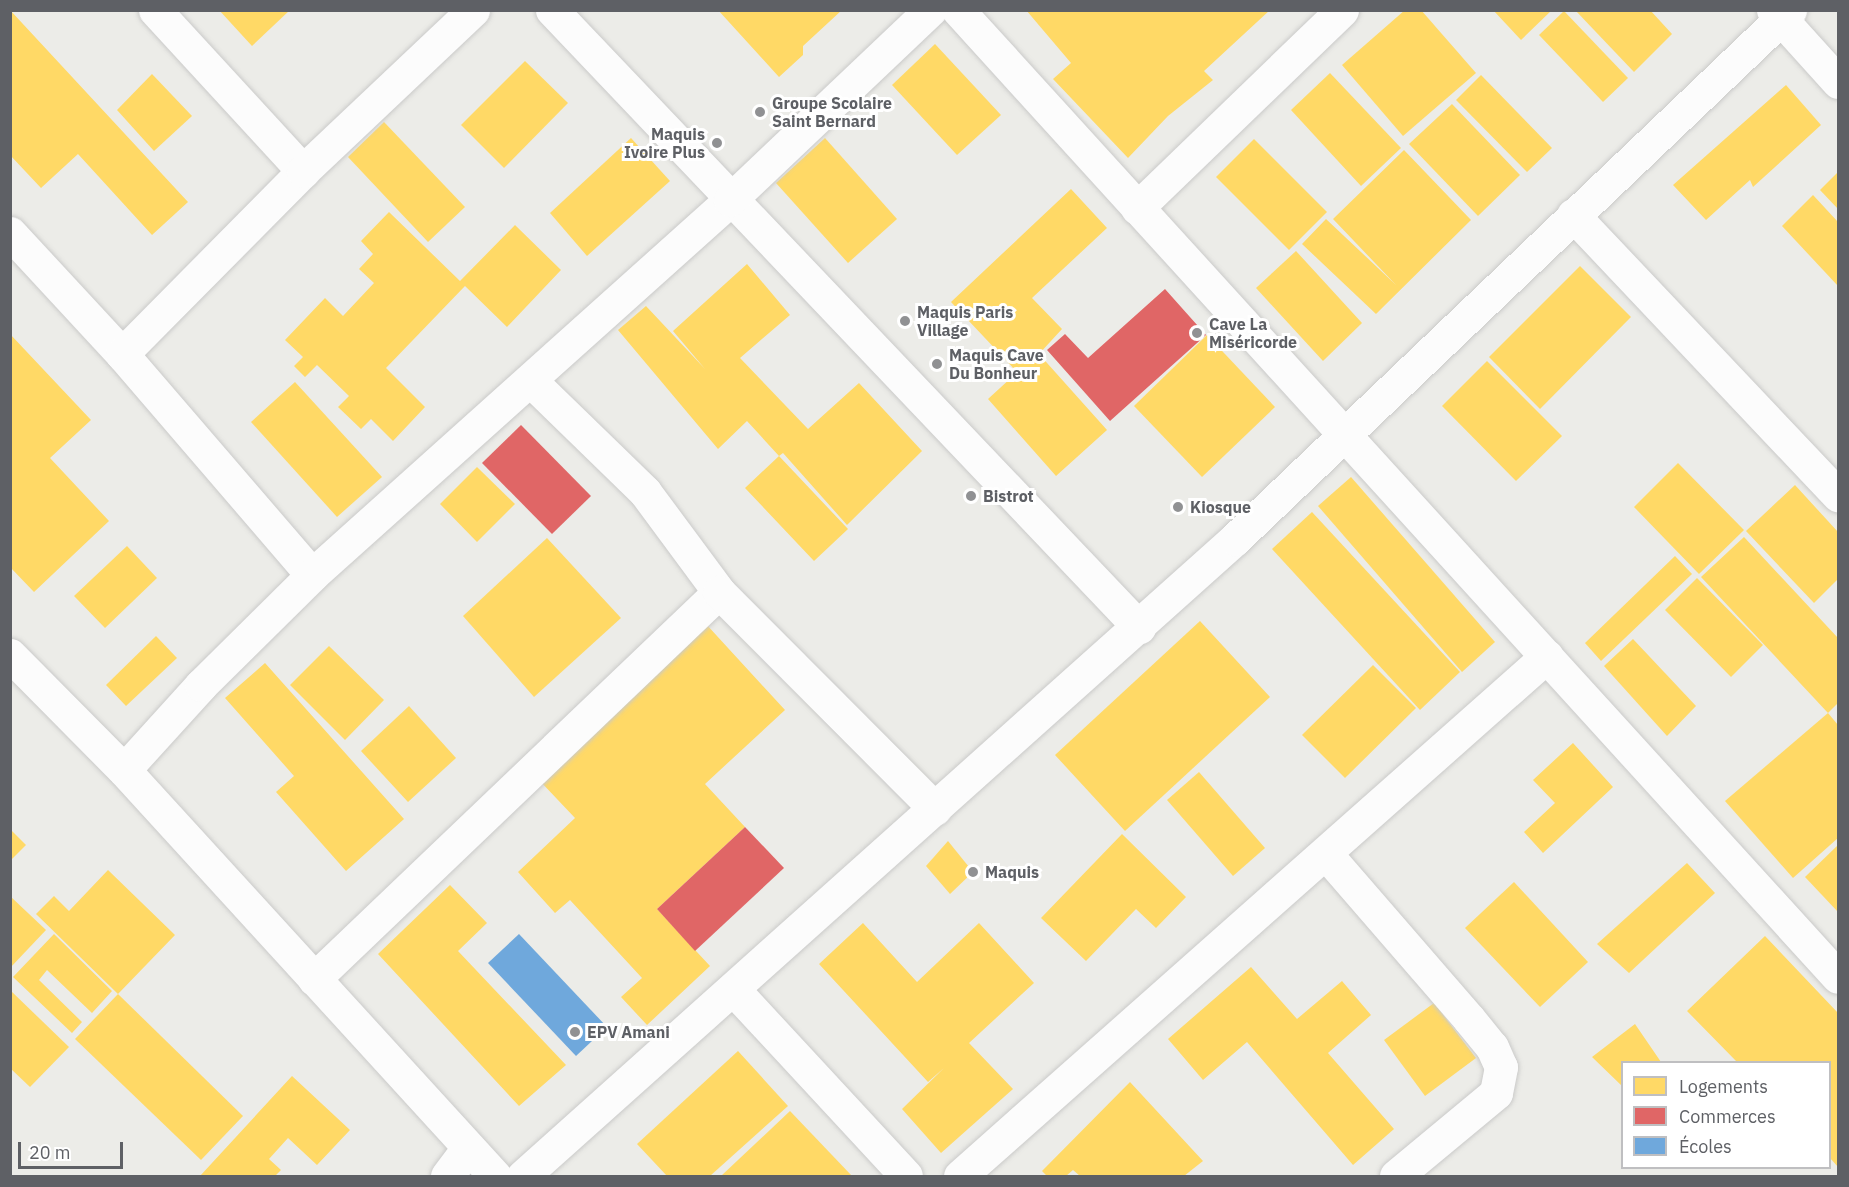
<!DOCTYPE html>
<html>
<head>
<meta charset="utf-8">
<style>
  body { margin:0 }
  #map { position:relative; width:1849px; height:1187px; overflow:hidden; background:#ecece8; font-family:"IBM Plex Sans",sans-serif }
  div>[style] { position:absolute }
  .homes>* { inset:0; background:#ffd966 }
  .shops>* { inset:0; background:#e06666 }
  .schools>* { inset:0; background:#6fa8dc }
  .roads { filter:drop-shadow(0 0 2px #cacac9) drop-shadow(0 0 2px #cacac9) }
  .minor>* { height:33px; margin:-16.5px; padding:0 16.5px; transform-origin:16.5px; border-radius:16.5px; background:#fcfcfc }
  .tertiary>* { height:33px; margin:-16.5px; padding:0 16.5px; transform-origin:16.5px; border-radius:16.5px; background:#fcfcfc }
  .dots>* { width:16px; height:16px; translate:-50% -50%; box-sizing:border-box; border:3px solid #fff; border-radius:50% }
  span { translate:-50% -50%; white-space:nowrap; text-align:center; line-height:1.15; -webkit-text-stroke:6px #fff; paint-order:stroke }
  .poi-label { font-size:16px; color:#5e6065; font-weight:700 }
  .left { translate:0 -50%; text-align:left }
  .right { translate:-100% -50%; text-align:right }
  .frame { position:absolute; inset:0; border:12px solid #5e6065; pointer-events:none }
  .legend { position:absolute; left:1621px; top:1061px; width:210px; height:108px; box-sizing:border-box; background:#fff; border:2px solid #bfbfc1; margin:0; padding:8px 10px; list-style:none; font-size:18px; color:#5e6065 }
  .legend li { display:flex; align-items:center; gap:12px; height:30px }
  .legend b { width:30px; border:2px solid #bfbfc1 }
  .scale { position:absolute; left:18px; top:1142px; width:105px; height:27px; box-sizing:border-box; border:3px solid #5e6065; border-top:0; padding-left:8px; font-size:18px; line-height:21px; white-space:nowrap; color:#5e6065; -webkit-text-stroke:4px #fff; paint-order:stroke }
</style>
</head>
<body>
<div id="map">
  <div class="homes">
    <div style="clip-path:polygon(10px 10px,188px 202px,152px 235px,78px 154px,41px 188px,10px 155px)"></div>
    <div style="clip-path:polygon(219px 10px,290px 10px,252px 46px)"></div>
    <div style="clip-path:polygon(718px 10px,842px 10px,803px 46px,803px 55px,779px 77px)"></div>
    <div style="clip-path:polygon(1026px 10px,1270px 10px,1204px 71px,1213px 80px,1168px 116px,1128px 158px,1053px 79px,1071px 63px)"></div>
    <div style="clip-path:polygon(1405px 10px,1421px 10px,1476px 73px,1403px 136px,1342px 65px)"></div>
    <div style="clip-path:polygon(1493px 10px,1552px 10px,1521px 40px)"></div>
    <div style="clip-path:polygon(1575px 10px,1650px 10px,1672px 34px,1634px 72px)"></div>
    <div style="clip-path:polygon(1564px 11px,1628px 78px,1603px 102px,1539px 35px)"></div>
    <div style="clip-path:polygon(935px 44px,1001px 115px,957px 155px,892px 85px)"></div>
    <div style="clip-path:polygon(525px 61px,568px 103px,504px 168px,461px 125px)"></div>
    <div style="clip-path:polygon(1330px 73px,1401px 148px,1361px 186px,1291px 110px)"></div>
    <div style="clip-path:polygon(152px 74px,192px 116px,154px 151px,117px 110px)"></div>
    <div style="clip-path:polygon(1481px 75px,1552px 148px,1527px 172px,1456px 100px)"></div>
    <div style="clip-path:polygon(1786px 85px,1821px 125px,1753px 187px,1750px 180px,1706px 220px,1673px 185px)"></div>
    <div style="clip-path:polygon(1452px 104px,1520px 175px,1478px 216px,1409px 144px)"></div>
    <div style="clip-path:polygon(384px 122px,465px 207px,428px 242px,348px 157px)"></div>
    <div style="clip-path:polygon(631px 138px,670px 181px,587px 256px,550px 213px)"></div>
    <div style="clip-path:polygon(825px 138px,897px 219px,848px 263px,776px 183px)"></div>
    <div style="clip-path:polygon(1254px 139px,1327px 212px,1289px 250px,1216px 177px)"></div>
    <div style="clip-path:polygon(1404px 150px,1471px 220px,1376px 314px,1302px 244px,1326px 219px,1396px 285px,1333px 219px)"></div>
    <div style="clip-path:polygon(1838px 172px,1838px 209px,1820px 190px)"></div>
    <div style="clip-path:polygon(1071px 189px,1107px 228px,1032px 298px,1062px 329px,1039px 354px,1107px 430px,1056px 476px,988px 399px,1024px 366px,1017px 372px,951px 302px)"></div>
    <div style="clip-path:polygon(1813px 195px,1838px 222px,1838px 286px,1782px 226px)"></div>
    <div style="clip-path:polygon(389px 212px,460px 281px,515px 225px,561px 270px,507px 327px,465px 286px,386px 368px,425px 407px,393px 441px,371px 419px,361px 429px,338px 407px,349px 396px,317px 365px,305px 377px,294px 366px,303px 357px,285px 340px,325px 298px,343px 316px,374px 283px,359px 269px,373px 254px,361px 241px)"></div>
    <div style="clip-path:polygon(1296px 251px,1362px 323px,1323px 361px,1256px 288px)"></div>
    <div style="clip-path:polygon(747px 264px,790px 315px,740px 358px,808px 429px,859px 383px,922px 451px,847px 525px,783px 453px,779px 456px,848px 529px,814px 561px,745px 488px,779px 456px,747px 421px,718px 449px,618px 330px,646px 306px,705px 369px,673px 331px)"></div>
    <div style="clip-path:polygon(1580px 266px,1631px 317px,1540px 409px,1489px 357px)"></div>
    <div style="clip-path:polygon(10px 334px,91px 420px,50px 458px,109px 521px,34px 592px,10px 567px)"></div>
    <div style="clip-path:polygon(1207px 335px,1275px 407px,1202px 477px,1134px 406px)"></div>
    <div style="clip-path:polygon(1487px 361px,1562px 436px,1516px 481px,1442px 406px)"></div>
    <div style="clip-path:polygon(295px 382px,382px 477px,337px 517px,251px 422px)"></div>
    <div style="clip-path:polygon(1678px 463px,1744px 530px,1699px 574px,1634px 507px)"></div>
    <div style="clip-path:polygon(477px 467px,515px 504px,477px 542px,440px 504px)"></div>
    <div style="clip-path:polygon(1351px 477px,1495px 642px,1462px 672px,1318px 506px)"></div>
    <div style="clip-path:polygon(1795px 485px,1838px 532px,1838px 579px,1814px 603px,1746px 531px)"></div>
    <div style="clip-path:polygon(1312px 512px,1460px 672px,1420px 710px,1272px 549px)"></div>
    <div style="clip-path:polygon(1744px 537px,1838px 638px,1838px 703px,1828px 713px,1701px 577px)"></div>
    <div style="clip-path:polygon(547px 538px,621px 618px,534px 697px,463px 616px)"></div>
    <div style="clip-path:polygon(127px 546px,157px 578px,105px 628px,74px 596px)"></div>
    <div style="clip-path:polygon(1675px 556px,1692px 574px,1601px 661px,1585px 643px)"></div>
    <div style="clip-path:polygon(1697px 578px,1763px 645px,1731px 677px,1665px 610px)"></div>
    <div style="clip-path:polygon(1200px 621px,1270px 697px,1125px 831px,1055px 755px)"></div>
    <div style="clip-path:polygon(706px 624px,785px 710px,705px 784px,745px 827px,657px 909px,710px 966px,647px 1025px,621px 997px,642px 978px,570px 900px,555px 913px,518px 872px,575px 818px,539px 780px)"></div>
    <div style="clip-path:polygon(156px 636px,177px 658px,126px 706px,106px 685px)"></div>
    <div style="clip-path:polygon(1633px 639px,1696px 706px,1667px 736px,1604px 666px)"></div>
    <div style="clip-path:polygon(329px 646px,384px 700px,345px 740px,290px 685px)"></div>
    <div style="clip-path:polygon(265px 663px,404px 819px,346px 871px,276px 792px,294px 776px,225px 698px)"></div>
    <div style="clip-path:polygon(1373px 665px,1416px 708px,1345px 778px,1302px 735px)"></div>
    <div style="clip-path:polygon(409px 706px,456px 758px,408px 802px,361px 751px)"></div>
    <div style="clip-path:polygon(1828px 713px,1838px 725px,1838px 838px,1793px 878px,1725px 801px)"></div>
    <div style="clip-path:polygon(1573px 743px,1613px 787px,1543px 853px,1524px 832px,1555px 803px,1533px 780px)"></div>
    <div style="clip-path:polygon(1199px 772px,1265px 848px,1233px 876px,1167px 800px)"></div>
    <div style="clip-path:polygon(10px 829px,26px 845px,10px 861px)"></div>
    <div style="clip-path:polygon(1122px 834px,1186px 897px,1156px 928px,1136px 909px,1086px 961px,1041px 918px)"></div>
    <div style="clip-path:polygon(948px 841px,973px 872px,950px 894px,926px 866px)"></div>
    <div style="clip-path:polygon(1838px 845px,1838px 912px,1805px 877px)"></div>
    <div style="clip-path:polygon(1687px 863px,1715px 893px,1629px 973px,1597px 944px)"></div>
    <div style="clip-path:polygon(108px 870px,175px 935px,118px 994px,36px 914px,54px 896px,69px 911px)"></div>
    <div style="clip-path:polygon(1514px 882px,1588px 962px,1540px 1007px,1465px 928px)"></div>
    <div style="clip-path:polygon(450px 885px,487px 923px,458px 951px,566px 1065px,519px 1106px,378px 954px)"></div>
    <div style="clip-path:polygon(10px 896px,46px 930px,10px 968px)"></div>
    <div style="clip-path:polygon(863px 923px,917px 982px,979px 923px,1034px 983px,969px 1043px,1013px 1089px,941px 1153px,902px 1109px,944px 1068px,928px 1082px,819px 964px)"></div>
    <div style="clip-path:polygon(54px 934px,112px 991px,92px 1013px,47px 970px,39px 980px,82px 1022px,72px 1033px,13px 977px)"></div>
    <div style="clip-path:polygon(1765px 936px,1838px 1013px,1838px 1167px,1830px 1158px,1830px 1062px,1737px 1062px,1687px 1011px)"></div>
    <div style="clip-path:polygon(1251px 967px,1297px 1019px,1342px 981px,1371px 1015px,1328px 1053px,1394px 1129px,1353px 1165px,1247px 1042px,1203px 1080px,1168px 1039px)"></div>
    <div style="clip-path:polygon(10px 990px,69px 1047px,30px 1087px,10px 1068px)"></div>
    <div style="clip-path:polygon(118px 994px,243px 1116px,201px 1160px,75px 1039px)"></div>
    <div style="clip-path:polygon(1434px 1003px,1476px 1058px,1425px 1096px,1384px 1040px)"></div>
    <div style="clip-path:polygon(1635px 1024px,1661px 1062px,1622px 1062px,1622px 1086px,1592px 1057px)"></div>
    <div style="clip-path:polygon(738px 1051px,788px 1106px,710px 1176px,667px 1176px,637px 1144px)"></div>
    <div style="clip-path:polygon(292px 1076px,350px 1130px,317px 1165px,288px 1138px,269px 1159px,281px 1170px,275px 1176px,200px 1176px)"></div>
    <div style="clip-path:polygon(1130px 1082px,1203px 1161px,1184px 1176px,1080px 1176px,1073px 1170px,1066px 1176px,1047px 1176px,1042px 1171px)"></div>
    <div style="clip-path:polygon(790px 1111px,852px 1176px,721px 1176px)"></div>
  </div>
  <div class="shops">
    <div style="clip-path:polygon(1165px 289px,1206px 335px,1110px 421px,1047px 350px,1065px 334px,1088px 358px)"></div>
    <div style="clip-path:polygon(521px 425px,591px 496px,552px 534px,482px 463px)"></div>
    <div style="clip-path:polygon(745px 827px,784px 868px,695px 951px,657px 909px)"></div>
  </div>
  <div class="schools">
    <div style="clip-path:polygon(519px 934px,607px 1027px,576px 1056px,488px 963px)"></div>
  </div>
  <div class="roads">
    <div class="minor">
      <div style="left:155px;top:10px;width:219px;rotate:47.4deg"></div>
      <div style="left:552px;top:10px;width:852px;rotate:46.43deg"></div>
      <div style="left:958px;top:10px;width:1307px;rotate:47.7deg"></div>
      <div style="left:1773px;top:10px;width:97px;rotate:47.9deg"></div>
      <div style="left:1137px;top:208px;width:285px;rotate:-44deg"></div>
      <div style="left:1573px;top:215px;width:386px;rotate:46.6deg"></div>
      <div style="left:10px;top:233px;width:165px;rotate:47.2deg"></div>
      <div style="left:122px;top:354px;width:291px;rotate:49.3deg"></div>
      <div style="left:122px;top:354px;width:257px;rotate:-45.3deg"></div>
      <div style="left:303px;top:171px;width:234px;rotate:-43.4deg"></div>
      <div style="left:531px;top:381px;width:159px;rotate:44.2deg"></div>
      <div style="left:645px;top:492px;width:124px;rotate:53.5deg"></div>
      <div style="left:124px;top:770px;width:115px;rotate:-47.8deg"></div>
      <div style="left:201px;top:685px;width:156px;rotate:-44.7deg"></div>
      <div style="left:312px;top:575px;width:562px;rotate:-41.9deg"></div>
      <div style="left:730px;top:200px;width:276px;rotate:-43.5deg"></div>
      <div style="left:1327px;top:855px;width:217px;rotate:49.1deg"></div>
      <div style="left:1469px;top:1019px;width:36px;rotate:51deg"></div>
      <div style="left:1492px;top:1047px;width:22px;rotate:66deg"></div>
      <div style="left:1501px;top:1067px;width:26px;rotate:101deg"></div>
      <div style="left:1496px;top:1093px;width:130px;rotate:140.3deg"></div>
      <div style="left:314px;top:979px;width:560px;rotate:-43.7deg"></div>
      <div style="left:719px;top:592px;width:306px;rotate:45.1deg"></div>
      <div style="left:734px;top:990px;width:253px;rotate:47.2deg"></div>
      <div style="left:523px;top:1176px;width:955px;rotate:-41.82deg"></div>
      <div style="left:1235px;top:539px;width:767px;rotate:-43.63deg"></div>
      <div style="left:960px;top:1176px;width:784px;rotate:-41.54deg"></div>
    </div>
    <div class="tertiary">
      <div style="left:10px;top:655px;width:162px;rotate:45.3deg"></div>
      <div style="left:124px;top:770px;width:550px;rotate:47.58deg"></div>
      <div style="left:447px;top:1176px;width:35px;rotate:-53deg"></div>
    </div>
  </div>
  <div class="dots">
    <div style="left:760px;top:112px;background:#909193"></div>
    <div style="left:717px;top:143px;background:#909193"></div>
    <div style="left:905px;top:321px;background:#909193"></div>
    <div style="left:1197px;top:333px;background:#909193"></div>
    <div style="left:937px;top:364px;background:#909193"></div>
    <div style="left:971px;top:496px;background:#909193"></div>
    <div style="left:1178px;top:507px;background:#909193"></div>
    <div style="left:973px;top:872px;background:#909193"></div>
    <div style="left:575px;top:1032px;background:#909193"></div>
  </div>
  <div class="poi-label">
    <span class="left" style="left:772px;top:112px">Groupe Scolaire<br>Saint Bernard</span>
    <span class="right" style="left:705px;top:143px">Maquis<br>Ivoire Plus</span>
    <span class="left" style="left:917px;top:321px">Maquis Paris<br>Village</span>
    <span class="left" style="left:1209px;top:333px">Cave La<br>Miséricorde</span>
    <span class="left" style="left:949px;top:364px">Maquis Cave<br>Du Bonheur</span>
    <span class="left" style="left:983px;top:496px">Bistrot</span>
    <span class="left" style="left:1190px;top:507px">Kiosque</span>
    <span class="left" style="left:985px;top:872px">Maquis</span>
    <span class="left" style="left:587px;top:1032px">EPV Amani</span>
  </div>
  <div class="frame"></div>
  <ul class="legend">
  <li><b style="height:16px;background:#ffd966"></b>Logements</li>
  <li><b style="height:16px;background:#e06666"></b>Commerces</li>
  <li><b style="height:16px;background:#6fa8dc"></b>Écoles</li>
  </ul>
  <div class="scale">20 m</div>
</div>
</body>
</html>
